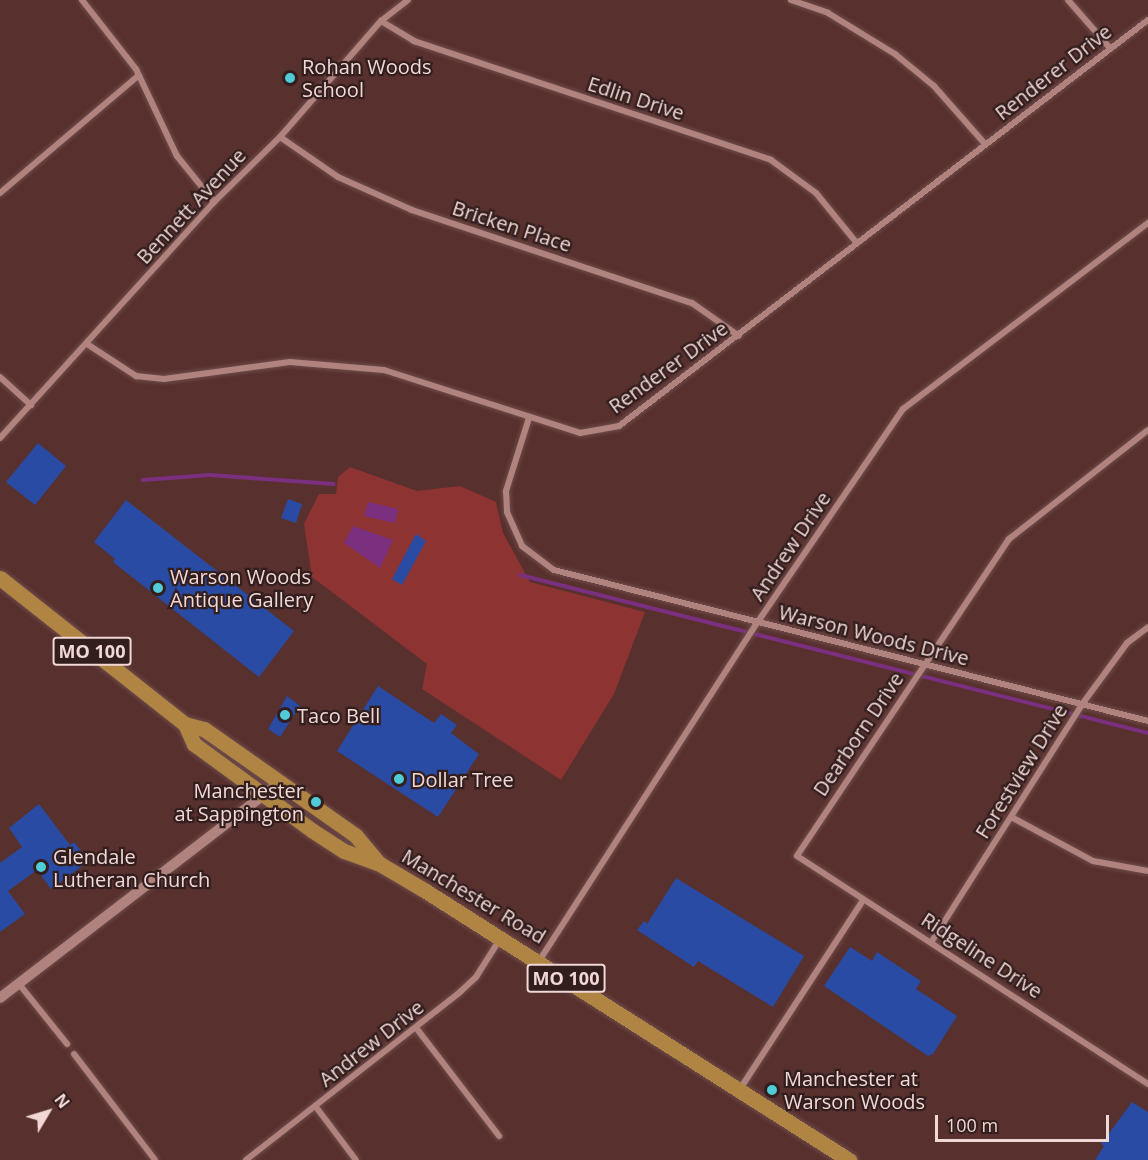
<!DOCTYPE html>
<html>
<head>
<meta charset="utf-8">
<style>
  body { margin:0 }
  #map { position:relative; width:1148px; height:1160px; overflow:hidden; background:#58302e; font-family:"Open Sans",sans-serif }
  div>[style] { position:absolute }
  .green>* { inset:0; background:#8d3331 }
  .water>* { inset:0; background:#7a2f7f }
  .stream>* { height:4px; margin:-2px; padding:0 2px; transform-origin:2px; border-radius:2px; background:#7a2f7f }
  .building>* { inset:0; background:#294ba3 }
  .roads { filter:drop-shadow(0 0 2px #6e4d4b) drop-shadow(0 0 2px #6e4d4b) }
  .minor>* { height:6px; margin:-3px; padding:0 3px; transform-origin:3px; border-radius:3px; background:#b1837f }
  .tertiary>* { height:10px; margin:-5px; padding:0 5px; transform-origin:5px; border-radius:5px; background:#b1837f }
  .primary>* { height:15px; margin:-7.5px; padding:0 7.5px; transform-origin:7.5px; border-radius:7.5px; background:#b08443 }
  .dots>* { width:16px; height:16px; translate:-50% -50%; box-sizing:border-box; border:3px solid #311e1d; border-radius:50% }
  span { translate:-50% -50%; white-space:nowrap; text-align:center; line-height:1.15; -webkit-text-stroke:4.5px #311e1d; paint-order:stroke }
  .shield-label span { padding:2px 4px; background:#311e1d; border:2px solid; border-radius:4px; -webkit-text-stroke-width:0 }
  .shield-label { font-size:18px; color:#f1d7d5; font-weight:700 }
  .poi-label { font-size:20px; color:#f1d7d5 }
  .left { translate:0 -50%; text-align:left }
  .right { translate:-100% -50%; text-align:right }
  .street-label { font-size:20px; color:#f1d7d5 }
  .north { position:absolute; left:18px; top:1082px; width:60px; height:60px; -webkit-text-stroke:4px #311e1d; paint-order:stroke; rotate:52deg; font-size:16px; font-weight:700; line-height:24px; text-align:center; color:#f1d7d5 }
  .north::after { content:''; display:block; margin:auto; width:21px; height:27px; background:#f1d7d5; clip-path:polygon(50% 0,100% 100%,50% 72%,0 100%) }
  .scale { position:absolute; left:935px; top:1115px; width:174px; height:27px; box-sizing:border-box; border:3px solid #f1d7d5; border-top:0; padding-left:8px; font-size:18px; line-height:21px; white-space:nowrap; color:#f1d7d5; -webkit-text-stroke:4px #311e1d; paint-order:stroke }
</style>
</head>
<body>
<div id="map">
  <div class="green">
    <div style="clip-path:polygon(350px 467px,417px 491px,460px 486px,496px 502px,503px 533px,530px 582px,645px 612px,614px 694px,561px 780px,422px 689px,427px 664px,312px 577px,304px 524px,319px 494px,336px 494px,338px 477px)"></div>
  </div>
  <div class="water">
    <div style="clip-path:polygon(368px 502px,398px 509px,395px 523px,364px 516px)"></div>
    <div style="clip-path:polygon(353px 526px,393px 540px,380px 568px,344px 543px)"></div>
  </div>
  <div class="stream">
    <div style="left:143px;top:480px;width:67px;rotate:-4.3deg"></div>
    <div style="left:210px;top:475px;width:124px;rotate:4.2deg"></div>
    <div style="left:520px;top:575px;width:648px;rotate:14.12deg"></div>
  </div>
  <div class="building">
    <div style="clip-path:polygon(38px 443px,66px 466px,35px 505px,6px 482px)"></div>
    <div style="clip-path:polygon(288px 499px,302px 504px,296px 523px,281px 518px)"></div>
    <div style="clip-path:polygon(126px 500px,294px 631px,259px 677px,113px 562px,115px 559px,94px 542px)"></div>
    <div style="clip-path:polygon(416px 534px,426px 541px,402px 585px,392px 579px)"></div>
    <div style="clip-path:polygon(378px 686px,434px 723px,441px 714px,457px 725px,451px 733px,479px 754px,438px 817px,337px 751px)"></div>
    <div style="clip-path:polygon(287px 696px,300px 706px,280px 737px,268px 729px)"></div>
    <div style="clip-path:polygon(39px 804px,70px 845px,74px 842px,89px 861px,51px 889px,37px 870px,8px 891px,25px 914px,0 932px,0 863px,22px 847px,9px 828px)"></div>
    <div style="clip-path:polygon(676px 878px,804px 956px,773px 1007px,698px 961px,694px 967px,637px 930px,644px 921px,647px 924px)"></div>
    <div style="clip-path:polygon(850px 947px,872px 961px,877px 952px,921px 981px,916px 989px,957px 1016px,933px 1054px,928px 1056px,824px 986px)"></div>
    <div style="clip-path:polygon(1132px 1102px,1148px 1112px,1148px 1160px,1095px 1160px,1104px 1146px,1101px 1144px)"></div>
  </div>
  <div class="roads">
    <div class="minor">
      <div style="left:82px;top:0;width:88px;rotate:52deg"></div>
      <div style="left:136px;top:69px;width:96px;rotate:64.8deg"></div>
      <div style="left:177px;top:156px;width:59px;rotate:51.2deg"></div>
      <div style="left:791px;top:0;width:39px;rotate:19deg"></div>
      <div style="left:828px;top:13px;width:79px;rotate:31.5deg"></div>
      <div style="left:895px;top:54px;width:50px;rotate:39.4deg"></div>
      <div style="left:934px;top:86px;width:77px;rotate:48.7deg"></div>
      <div style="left:1068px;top:0;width:64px;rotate:48.8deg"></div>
      <div style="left:381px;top:21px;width:39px;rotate:31deg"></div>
      <div style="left:414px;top:41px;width:376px;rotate:18.4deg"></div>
      <div style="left:771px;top:160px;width:56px;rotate:36.3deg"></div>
      <div style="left:816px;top:193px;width:63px;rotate:50.8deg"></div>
      <div style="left:280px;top:137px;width:70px;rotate:34.6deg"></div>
      <div style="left:338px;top:177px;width:81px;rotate:24deg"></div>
      <div style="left:412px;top:210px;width:295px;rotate:18.4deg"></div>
      <div style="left:692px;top:303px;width:57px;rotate:35.1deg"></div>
      <div style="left:0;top:193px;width:182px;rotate:-40.3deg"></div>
      <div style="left:87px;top:344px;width:59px;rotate:33.1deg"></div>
      <div style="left:136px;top:376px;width:28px;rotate:6deg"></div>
      <div style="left:164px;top:379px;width:127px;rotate:-7.7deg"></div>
      <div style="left:290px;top:362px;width:94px;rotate:4.9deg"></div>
      <div style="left:384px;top:370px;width:206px;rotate:17.8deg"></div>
      <div style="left:580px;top:433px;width:40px;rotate:-10deg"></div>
      <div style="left:619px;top:426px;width:667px;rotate:-37.51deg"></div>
      <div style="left:0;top:377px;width:42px;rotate:42.1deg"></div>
      <div style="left:529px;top:418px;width:77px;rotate:107.5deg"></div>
      <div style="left:506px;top:491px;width:21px;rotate:87deg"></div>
      <div style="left:507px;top:512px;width:37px;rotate:66deg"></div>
      <div style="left:522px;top:546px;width:40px;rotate:37deg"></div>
      <div style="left:554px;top:570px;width:613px;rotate:14.26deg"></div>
      <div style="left:1148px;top:430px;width:177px;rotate:141.9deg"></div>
      <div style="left:1009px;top:539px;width:381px;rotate:123.8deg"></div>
      <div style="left:797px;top:856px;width:419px;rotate:33deg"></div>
      <div style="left:0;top:438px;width:319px;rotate:-47.8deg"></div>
      <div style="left:214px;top:202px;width:93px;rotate:-44.6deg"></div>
      <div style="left:280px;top:137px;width:154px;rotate:-49deg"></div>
      <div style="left:381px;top:21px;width:34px;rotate:-38deg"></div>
      <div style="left:1013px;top:818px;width:91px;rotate:28.3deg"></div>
      <div style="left:1093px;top:861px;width:56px;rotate:10.3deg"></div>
      <div style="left:932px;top:941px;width:282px;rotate:-57.6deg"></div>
      <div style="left:1083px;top:703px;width:74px;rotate:-53.7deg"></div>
      <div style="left:1127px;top:643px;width:26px;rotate:-37deg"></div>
      <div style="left:539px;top:961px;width:402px;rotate:-57.2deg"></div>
      <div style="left:757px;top:623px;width:259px;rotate:-55.7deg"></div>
      <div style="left:903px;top:409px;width:308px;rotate:-37.2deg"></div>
      <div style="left:19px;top:984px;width:77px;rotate:51.3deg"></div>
      <div style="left:417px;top:1029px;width:135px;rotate:52.5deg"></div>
      <div style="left:74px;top:1054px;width:133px;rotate:52.6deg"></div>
      <div style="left:740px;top:1089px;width:225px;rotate:-56.9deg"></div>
      <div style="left:316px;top:1107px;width:66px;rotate:53deg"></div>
      <div style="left:246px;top:1160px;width:272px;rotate:-38.1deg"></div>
      <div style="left:460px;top:992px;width:22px;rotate:-43deg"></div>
      <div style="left:476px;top:977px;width:45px;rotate:-57.7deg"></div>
    </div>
    <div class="tertiary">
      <div style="left:0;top:998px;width:351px;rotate:-37.6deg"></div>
    </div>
    <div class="primary">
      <div style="left:0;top:578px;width:236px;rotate:38.3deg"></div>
      <div style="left:185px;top:724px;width:20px;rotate:15deg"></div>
      <div style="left:204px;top:729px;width:186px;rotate:35.1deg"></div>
      <div style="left:356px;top:836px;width:34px;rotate:50deg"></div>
      <div style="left:185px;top:724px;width:22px;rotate:66deg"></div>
      <div style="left:194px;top:744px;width:147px;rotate:36.2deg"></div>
      <div style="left:313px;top:831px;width:37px;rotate:33deg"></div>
      <div style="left:344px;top:851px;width:38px;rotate:20deg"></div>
      <div style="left:380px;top:864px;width:51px;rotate:30.6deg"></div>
      <div style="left:424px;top:890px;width:504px;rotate:32.43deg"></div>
    </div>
  </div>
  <div class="dots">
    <div style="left:290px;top:78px;background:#52cbd8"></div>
    <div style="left:158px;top:588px;background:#52cbd8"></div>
    <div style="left:285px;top:715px;background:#52cbd8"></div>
    <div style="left:399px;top:779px;background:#52cbd8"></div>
    <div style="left:316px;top:802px;background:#52cbd8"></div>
    <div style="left:41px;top:867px;background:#52cbd8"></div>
    <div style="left:772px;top:1090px;background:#52cbd8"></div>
  </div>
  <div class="shield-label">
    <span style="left:92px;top:651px">MO 100</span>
    <span style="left:566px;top:978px">MO 100</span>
  </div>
  <div class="poi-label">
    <span class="left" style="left:302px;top:78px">Rohan Woods<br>School</span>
    <span class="left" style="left:170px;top:588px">Warson Woods<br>Antique Gallery</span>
    <span class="left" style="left:297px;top:715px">Taco Bell</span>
    <span class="left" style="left:411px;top:779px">Dollar Tree</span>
    <span class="right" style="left:304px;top:802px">Manchester<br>at Sappington</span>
    <span class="left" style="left:53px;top:868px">Glendale<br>Lutheran Church</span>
    <span class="left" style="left:784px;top:1090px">Manchester at<br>Warson Woods</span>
  </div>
  <div class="street-label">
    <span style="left:1053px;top:72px;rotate:-38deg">Renderer Drive</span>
    <span style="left:636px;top:98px;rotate:18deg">Edlin Drive</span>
    <span style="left:191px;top:206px;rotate:-47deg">Bennett Avenue</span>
    <span style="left:512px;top:226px;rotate:18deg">Bricken Place</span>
    <span style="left:668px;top:367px;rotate:-36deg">Renderer Drive</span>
    <span style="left:790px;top:546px;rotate:-56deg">Andrew Drive</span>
    <span style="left:874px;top:635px;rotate:14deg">Warson Woods Drive</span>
    <span style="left:858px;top:734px;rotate:-56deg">Dearborn Drive</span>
    <span style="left:1021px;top:771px;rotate:-58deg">Forestview Drive</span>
    <span style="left:474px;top:896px;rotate:31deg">Manchester Road</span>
    <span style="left:982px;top:955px;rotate:33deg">Ridgeline Drive</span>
    <span style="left:371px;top:1043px;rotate:-38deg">Andrew Drive</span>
  </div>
  <div class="north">N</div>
  <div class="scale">100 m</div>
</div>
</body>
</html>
